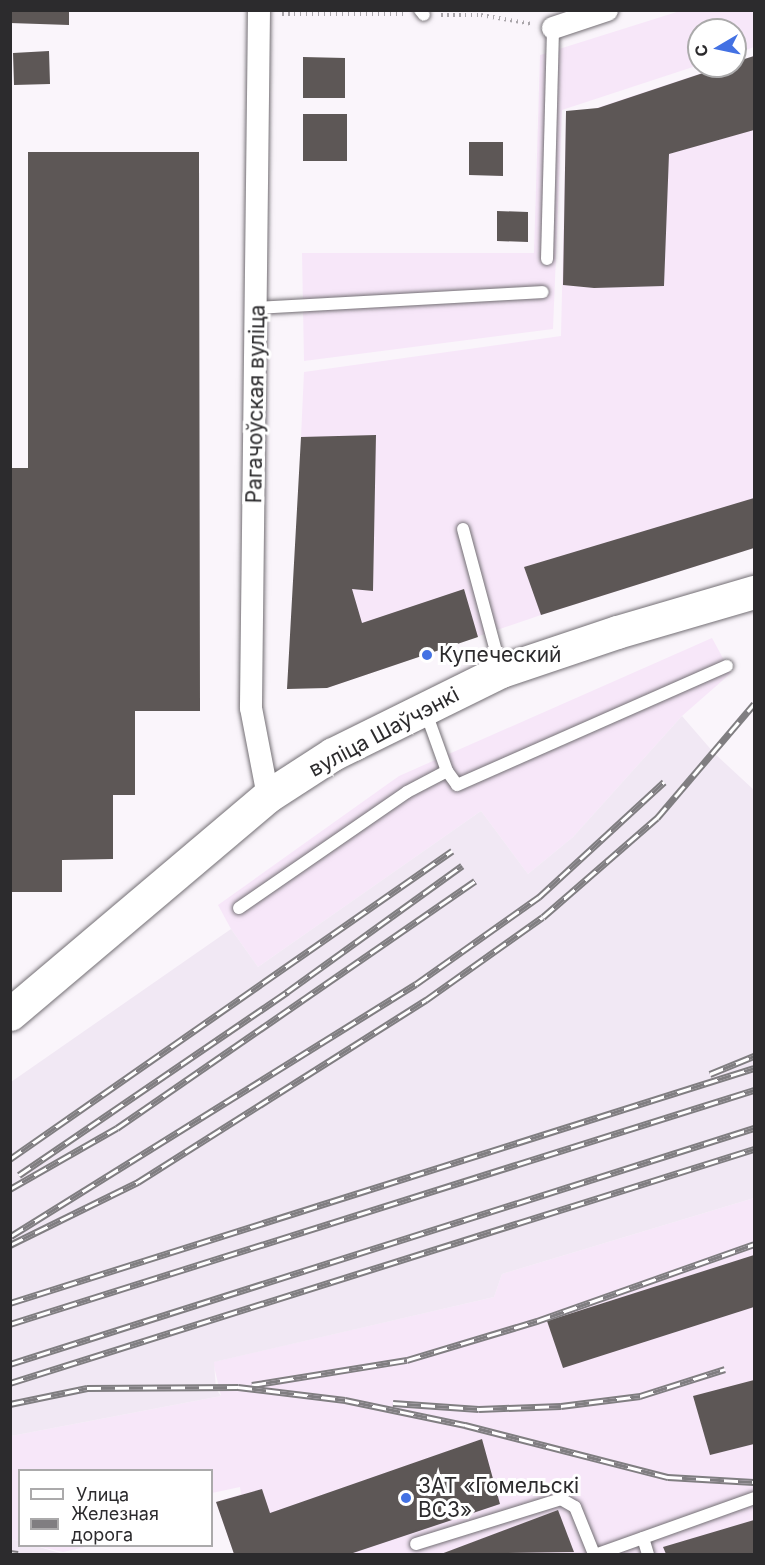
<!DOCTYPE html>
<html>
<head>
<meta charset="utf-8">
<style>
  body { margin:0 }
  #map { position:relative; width:765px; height:1565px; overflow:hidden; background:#faf5fb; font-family:Inter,sans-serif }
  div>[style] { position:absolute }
  .industrial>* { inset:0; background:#f7e7f9 }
  .built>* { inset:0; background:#f1e8f4 }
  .building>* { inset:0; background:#5d5756 }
  .path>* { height:4px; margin-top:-2px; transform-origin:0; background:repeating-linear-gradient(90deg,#aaa6ab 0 1.5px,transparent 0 6px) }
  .roads { filter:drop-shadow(0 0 2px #736f74) drop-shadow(0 0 2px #736f74) }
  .lane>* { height:12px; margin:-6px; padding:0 6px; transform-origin:6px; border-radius:6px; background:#fff }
  .street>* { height:22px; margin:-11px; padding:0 11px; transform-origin:11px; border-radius:11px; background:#fff }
  .secondary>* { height:33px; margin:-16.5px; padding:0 16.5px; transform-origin:16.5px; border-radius:16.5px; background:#fff }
  .rail>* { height:7px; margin-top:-3.5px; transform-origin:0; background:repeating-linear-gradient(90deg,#fff 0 14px,#807e81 0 28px); box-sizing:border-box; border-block:2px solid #807e81 }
  .dots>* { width:16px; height:16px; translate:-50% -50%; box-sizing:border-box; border:3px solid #fff; border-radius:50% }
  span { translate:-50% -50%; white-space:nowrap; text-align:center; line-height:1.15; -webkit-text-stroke:6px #fff; paint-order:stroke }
  .street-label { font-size:21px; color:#2c2b2d }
  .poi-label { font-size:21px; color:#2c2b2d }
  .left { translate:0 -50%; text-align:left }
  .frame { position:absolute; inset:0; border:12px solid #2c2b2d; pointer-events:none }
  .legend { position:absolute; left:18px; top:1469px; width:195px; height:78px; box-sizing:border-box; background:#fff; border:2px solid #abaaab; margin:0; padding:8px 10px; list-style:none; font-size:18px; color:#2c2b2d }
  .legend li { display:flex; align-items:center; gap:12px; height:30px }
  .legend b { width:30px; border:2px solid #abaaab }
  .north { position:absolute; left:687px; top:18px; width:60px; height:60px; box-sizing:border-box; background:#fff; border:2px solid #abaaab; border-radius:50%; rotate:261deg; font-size:16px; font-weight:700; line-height:24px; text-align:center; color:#2c2b2d }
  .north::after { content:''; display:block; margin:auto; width:21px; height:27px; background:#4371e3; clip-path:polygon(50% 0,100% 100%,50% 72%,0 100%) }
</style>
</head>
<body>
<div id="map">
  <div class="industrial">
    <div style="clip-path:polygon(680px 11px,754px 11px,754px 47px,735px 54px,735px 30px,699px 30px,699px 65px,562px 110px,553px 329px,304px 361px,302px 253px,534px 253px,540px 55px)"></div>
    <div style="clip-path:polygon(754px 56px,754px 548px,541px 615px,327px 688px,301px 437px,304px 372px,561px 336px,566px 118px,723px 66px,735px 66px,735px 62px)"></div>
    <div style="clip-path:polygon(712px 638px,731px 673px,682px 716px,573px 837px,528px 874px,481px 811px,258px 967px,231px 929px,218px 905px,399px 776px)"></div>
    <div style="clip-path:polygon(754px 1198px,754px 1554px,234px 1554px,216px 1502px,241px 1494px,240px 1487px,212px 1493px,212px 1470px,20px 1470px,19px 1541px,11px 1539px,11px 1436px,221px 1396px,213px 1362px,494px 1297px,502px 1274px)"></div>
    <div style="clip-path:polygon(36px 1546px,90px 1546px,63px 1552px)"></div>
  </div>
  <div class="built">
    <div style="clip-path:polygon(682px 716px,714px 753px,754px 790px,754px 1198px,502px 1274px,494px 1297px,214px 1362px,216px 1389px,221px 1396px,11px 1436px,11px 1082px,231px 929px,258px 967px,481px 811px,528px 874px,573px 837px)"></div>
    <div style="clip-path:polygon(11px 1539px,19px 1541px,20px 1546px,36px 1546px,63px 1554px,11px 1554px)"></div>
  </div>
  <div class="building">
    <div style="clip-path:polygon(10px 10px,69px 10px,69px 25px,10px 23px)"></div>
    <div style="clip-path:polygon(49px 51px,50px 84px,14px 85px,13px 53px)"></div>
    <div style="clip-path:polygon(754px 56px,754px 130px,669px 154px,664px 286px,594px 288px,563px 285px,566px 111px,598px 108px,724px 66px,735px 66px,735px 62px)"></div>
    <div style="clip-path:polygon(303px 57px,345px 58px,345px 98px,303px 98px)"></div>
    <div style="clip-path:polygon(303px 114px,347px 114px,347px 161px,303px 161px)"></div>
    <div style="clip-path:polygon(469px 142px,503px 142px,503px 176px,469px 175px)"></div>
    <div style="clip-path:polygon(28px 152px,199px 152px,200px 711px,135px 711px,135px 795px,113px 795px,113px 859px,62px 860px,62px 892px,10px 892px,10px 468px,28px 468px)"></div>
    <div style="clip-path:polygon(497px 211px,528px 212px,528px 242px,497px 241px)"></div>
    <div style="clip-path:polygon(376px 435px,373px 591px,352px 589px,362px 623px,464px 589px,478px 637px,327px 688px,287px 689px,301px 437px)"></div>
    <div style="clip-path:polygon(754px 498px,754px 548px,541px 615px,524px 567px)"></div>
    <div style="clip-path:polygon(754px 1255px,754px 1307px,563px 1368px,547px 1321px)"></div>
    <div style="clip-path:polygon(754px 1380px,754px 1444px,710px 1455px,693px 1396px)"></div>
    <div style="clip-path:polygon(482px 1439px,500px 1504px,350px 1554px,234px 1554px,216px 1502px,262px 1489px,270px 1513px)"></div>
    <div style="clip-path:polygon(558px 1510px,574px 1552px,442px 1554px,441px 1554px)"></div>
    <div style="clip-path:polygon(754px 1520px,754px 1554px,666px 1554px,663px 1547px)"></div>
  </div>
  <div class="path">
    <div style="left:282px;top:14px;width:122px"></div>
    <div style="left:441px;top:15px;width:40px"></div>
    <div style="left:481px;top:15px;width:52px;rotate:10deg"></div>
  </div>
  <div class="roads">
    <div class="lane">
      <div style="left:420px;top:10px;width:6px;rotate:51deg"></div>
      <div style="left:547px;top:259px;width:231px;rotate:-88.5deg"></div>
      <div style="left:257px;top:308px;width:286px;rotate:-3.2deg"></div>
      <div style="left:463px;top:529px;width:146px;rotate:74.9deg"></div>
      <div style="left:447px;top:771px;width:17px;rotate:54deg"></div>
      <div style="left:457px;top:785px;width:295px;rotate:-23.8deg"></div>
      <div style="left:239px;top:908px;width:204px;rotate:-34.6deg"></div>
      <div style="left:407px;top:792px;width:45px;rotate:-27.7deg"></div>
      <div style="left:447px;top:771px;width:65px;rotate:-109.8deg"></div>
      <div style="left:643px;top:1538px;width:17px;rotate:73deg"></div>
      <div style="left:416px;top:1544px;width:152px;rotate:-17.2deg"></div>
      <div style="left:561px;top:1499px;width:16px;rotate:30deg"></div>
      <div style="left:575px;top:1507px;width:51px;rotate:68deg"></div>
      <div style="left:598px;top:1554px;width:166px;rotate:-19.7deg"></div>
    </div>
    <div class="street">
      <div style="left:259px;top:10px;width:698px;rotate:90.66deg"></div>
      <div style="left:251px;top:708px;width:90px;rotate:79.1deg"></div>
      <div style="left:553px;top:28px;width:57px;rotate:-18.4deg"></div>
    </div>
    <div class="secondary">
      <div style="left:10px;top:1014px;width:338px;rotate:-40.2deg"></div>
      <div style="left:268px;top:796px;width:77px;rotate:-32.9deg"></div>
      <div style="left:333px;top:754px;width:187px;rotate:-26.3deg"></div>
      <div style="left:501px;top:671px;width:122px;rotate:-18.6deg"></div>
      <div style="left:617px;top:632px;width:143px;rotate:-16.3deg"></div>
    </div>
  </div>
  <div class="rail">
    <div style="left:710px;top:1074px;width:48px;rotate:-22.2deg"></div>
    <div style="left:10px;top:1159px;width:539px;rotate:-34.87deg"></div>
    <div style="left:19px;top:1175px;width:325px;rotate:-34.3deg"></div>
    <div style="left:287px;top:992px;width:216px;rotate:-35.8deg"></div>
    <div style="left:10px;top:1189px;width:123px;rotate:-29.7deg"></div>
    <div style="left:117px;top:1128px;width:435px;rotate:-34.6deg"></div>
    <div style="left:11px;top:1236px;width:477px;rotate:-31.9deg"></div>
    <div style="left:416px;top:984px;width:151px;rotate:-35.3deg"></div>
    <div style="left:539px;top:897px;width:170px;rotate:-42.6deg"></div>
    <div style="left:10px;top:1245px;width:143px;rotate:-26.2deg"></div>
    <div style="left:138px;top:1182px;width:341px;rotate:-32.3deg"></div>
    <div style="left:426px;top:1000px;width:143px;rotate:-35.4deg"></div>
    <div style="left:543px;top:917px;width:151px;rotate:-41deg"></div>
    <div style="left:657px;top:818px;width:150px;rotate:-49.6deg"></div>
    <div style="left:10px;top:1303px;width:780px;rotate:-17.53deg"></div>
    <div style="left:10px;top:1324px;width:780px;rotate:-17.46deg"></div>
    <div style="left:10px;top:1364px;width:781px;rotate:-17.6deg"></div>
    <div style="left:10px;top:1383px;width:780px;rotate:-17.46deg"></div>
    <div style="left:252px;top:1385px;width:157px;rotate:-9.2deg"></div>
    <div style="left:407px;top:1360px;width:136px;rotate:-16.7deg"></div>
    <div style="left:537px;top:1321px;width:230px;rotate:-19.5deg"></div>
    <div style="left:393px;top:1403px;width:86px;rotate:4deg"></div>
    <div style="left:479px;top:1409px;width:82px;rotate:-2.1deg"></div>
    <div style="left:561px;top:1406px;width:80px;rotate:-7.2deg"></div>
    <div style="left:640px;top:1396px;width:89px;rotate:-17.6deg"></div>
    <div style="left:10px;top:1404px;width:79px;rotate:-11.7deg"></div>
    <div style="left:87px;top:1388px;width:151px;rotate:-0.4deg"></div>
    <div style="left:238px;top:1387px;width:108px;rotate:6.9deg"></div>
    <div style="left:345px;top:1400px;width:123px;rotate:11.8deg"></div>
    <div style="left:465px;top:1425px;width:210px;rotate:14.4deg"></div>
    <div style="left:668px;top:1477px;width:86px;rotate:3.3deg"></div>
    <div style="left:10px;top:1553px;width:8px;rotate:7deg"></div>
  </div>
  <div class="dots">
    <div style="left:427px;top:655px;background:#4371e3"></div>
    <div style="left:406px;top:1498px;background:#4371e3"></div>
  </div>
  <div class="street-label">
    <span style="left:256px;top:404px;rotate:-89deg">Рагачоўская вуліца</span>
    <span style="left:384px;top:732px;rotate:-28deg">вуліца Шаўчэнкі</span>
  </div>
  <div class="poi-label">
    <span class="left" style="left:439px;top:655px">Купеческий</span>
    <span class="left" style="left:418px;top:1498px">ЗАТ «Гомельскі<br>ВСЗ»</span>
  </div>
  <div class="frame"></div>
  <ul class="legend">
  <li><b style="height:8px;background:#fff"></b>Улица</li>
  <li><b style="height:8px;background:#807e81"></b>Железная дорога</li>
  </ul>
  <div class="north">С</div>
</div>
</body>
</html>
